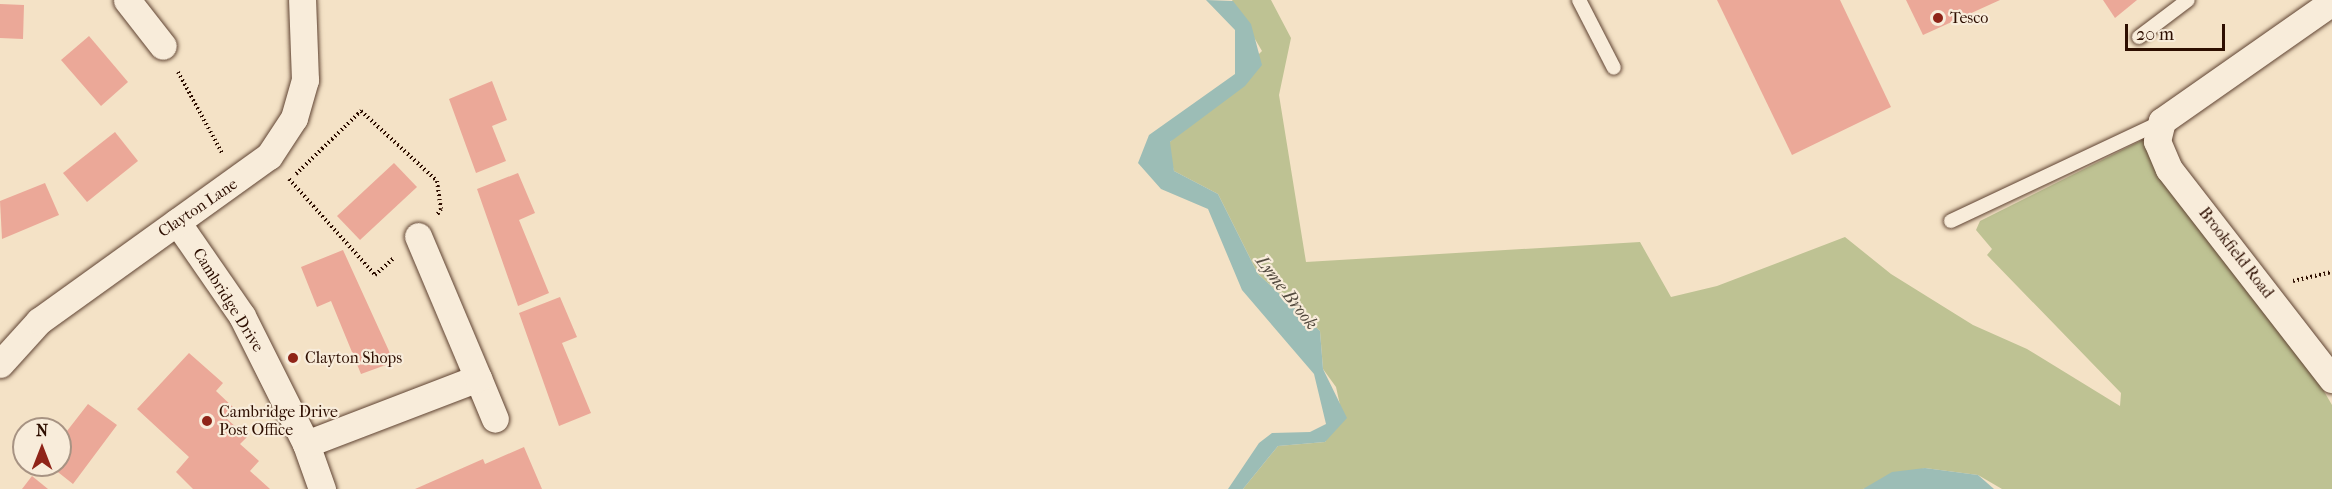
<!DOCTYPE html>
<html>
<head>
<meta charset="utf-8">
<style>
  body { margin:0 }
  #map { position:relative; width:2332px; height:489px; overflow:hidden; background:#f4e2c6; font-family:"IM FELL French Canon",serif }
  div>[style] { position:absolute }
  .green>* { inset:0; background:#bec293 }
  .water>* { inset:0; background:#9cbdb6 }
  .building>* { inset:0; background:#eba898 }
  .path>* { height:4px; margin-top:-2px; transform-origin:0; background:repeating-linear-gradient(90deg,#2d0e00 0 1.5px,transparent 0 4.5px) }
  .roads { filter:drop-shadow(0 0 2px #5f4332) drop-shadow(0 0 2px #5f4332) }
  .service>* { height:14px; margin:-7px; padding:0 7px; transform-origin:7px; border-radius:7px; background:#f8ecda }
  .minor>* { height:27px; margin:-13.5px; padding:0 13.5px; transform-origin:13.5px; border-radius:13.5px; background:#f8ecda }
  .dots>* { width:16px; height:16px; translate:-50% -50%; box-sizing:border-box; border:3px solid #f8ecda; border-radius:50% }
  span { translate:-50% -50%; white-space:nowrap; text-align:center; line-height:1.15; -webkit-text-stroke:4.5px #f8ecda; paint-order:stroke }
  .poi-label { font-size:16px; color:#2d0e00 }
  .left { translate:0 -50%; text-align:left }
  .street-label { font-size:16px; color:#2d0e00 }
  .water-label { font-size:18px; color:#544b40; font-style:italic }
  .north { position:absolute; left:12px; top:417px; width:60px; height:60px; box-sizing:border-box; background:#f8ecda; border:2px solid #a79383; border-radius:50%; rotate:0deg; font-size:16px; font-weight:700; line-height:24px; text-align:center; color:#2d0e00 }
  .north::after { content:''; display:block; margin:auto; width:21px; height:27px; background:#8f2418; clip-path:polygon(50% 0,100% 100%,50% 72%,0 100%) }
  .scale { position:absolute; left:2125px; top:24px; width:100px; height:27px; box-sizing:border-box; border:3px solid #2d0e00; border-top:0; padding-left:8px; font-size:18px; line-height:21px; white-space:nowrap; color:#2d0e00; -webkit-text-stroke:4px #f8ecda; paint-order:stroke }
</style>
</head>
<body>
<div id="map">
  <div class="green">
    <div style="clip-path:polygon(1232px 0,1271px 0,1291px 38px,1279px 95px,1306px 262px,1640px 242px,1671px 297px,1717px 286px,1845px 237px,1891px 274px,1973px 325px,2027px 349px,2120px 406px,2121px 393px,1987px 255px,1992px 249px,1976px 230px,1980px 221px,2144px 139px,2167px 180px,2311px 369px,2332px 405px,2332px 489px,2002px 489px,1978px 475px,1925px 468px,1863px 489px,1243px 489px,1278px 446px,1325px 442px,1342px 414px,1336px 387px,1323px 369px,1320px 331px,1258px 274px,1218px 194px,1174px 171px,1170px 156px,1170px 142px,1262px 51px)"></div>
  </div>
  <div class="water">
    <div style="clip-path:polygon(1206px 0,1233px 1px,1251px 24px,1262px 65px,1245px 86px,1170px 142px,1174px 171px,1218px 194px,1258px 274px,1320px 331px,1323px 369px,1347px 418px,1325px 442px,1278px 446px,1243px 489px,1228px 489px,1259px 443px,1272px 433px,1310px 432px,1326px 424px,1314px 374px,1242px 290px,1208px 209px,1161px 189px,1138px 163px,1149px 135px,1235px 74px,1235px 30px)"></div>
    <div style="clip-path:polygon(1925px 468px,1978px 475px,1994px 489px,1863px 489px,1892px 472px)"></div>
  </div>
  <div class="building">
    <div style="clip-path:polygon(1717px 0,1840px 0,1891px 107px,1792px 155px)"></div>
    <div style="clip-path:polygon(1906px 0,2000px 0,1923px 35px)"></div>
    <div style="clip-path:polygon(2103px 0,2137px 0,2115px 18px)"></div>
    <div style="clip-path:polygon(0 4px,24px 5px,23px 39px,0 38px)"></div>
    <div style="clip-path:polygon(89px 36px,128px 82px,101px 106px,61px 60px)"></div>
    <div style="clip-path:polygon(492px 81px,507px 120px,492px 126px,506px 161px,476px 173px,449px 99px)"></div>
    <div style="clip-path:polygon(115px 132px,138px 161px,87px 202px,63px 173px)"></div>
    <div style="clip-path:polygon(394px 163px,417px 187px,360px 240px,337px 216px)"></div>
    <div style="clip-path:polygon(518px 173px,535px 213px,519px 220px,549px 293px,518px 306px,477px 189px)"></div>
    <div style="clip-path:polygon(45px 183px,59px 215px,2px 239px,0 201px)"></div>
    <div style="clip-path:polygon(343px 250px,394px 362px,361px 374px,331px 301px,317px 307px,301px 267px)"></div>
    <div style="clip-path:polygon(560px 297px,577px 337px,562px 343px,591px 413px,559px 426px,519px 313px)"></div>
    <div style="clip-path:polygon(189px 353px,223px 383px,216px 391px,235px 409px,226px 418px,247px 437px,240px 444px,259px 461px,250px 471px,270px 489px,193px 489px,176px 472px,189px 457px,137px 409px)"></div>
    <div style="clip-path:polygon(88px 404px,117px 425px,73px 484px,49px 465px,60px 465px,60px 440px)"></div>
    <div style="clip-path:polygon(524px 447px,542px 489px,415px 489px,483px 459px,485px 464px)"></div>
    <div style="clip-path:polygon(32px 476px,48px 489px,22px 489px)"></div>
  </div>
  <div class="path">
    <div style="left:178px;top:72px;width:92px;rotate:61.5deg"></div>
    <div style="left:296px;top:174px;width:91px;rotate:-44.1deg"></div>
    <div style="left:361px;top:111px;width:103px;rotate:42.6deg"></div>
    <div style="left:437px;top:181px;width:28px;rotate:82deg"></div>
    <div style="left:441px;top:209px;width:7px;rotate:124deg"></div>
    <div style="left:289px;top:179px;width:129px;rotate:48.1deg"></div>
    <div style="left:375px;top:275px;width:25px;rotate:-42deg"></div>
    <div style="left:2293px;top:281px;width:40px;rotate:-13deg"></div>
  </div>
  <div class="roads">
    <div class="service">
      <div style="left:1579px;top:0;width:76px;rotate:62.8deg"></div>
      <div style="left:2139px;top:37px;width:61px;rotate:-37.1deg"></div>
      <div style="left:1951px;top:221px;width:232px;rotate:-25.2deg"></div>
    </div>
    <div class="minor">
      <div style="left:127px;top:0;width:58px;rotate:52deg"></div>
      <div style="left:2332px;top:2px;width:208px;rotate:145deg"></div>
      <div style="left:2162px;top:121px;width:21px;rotate:104deg"></div>
      <div style="left:2157px;top:141px;width:30px;rotate:67deg"></div>
      <div style="left:2169px;top:169px;width:266px;rotate:52.2deg"></div>
      <div style="left:177px;top:222px;width:114px;rotate:55.3deg"></div>
      <div style="left:242px;top:316px;width:143px;rotate:63.4deg"></div>
      <div style="left:306px;top:444px;width:48px;rotate:70.4deg"></div>
      <div style="left:0;top:364px;width:58px;rotate:-47.8deg"></div>
      <div style="left:39px;top:321px;width:283px;rotate:-35.7deg"></div>
      <div style="left:269px;top:156px;width:45px;rotate:-56.7deg"></div>
      <div style="left:294px;top:118px;width:40px;rotate:-74deg"></div>
      <div style="left:305px;top:80px;width:80px;rotate:-92.1deg"></div>
      <div style="left:478px;top:378px;width:44px;rotate:67.5deg"></div>
      <div style="left:306px;top:444px;width:184px;rotate:-21deg"></div>
      <div style="left:478px;top:378px;width:154px;rotate:-112.9deg"></div>
    </div>
  </div>
  <div class="dots">
    <div style="left:1938px;top:18px;background:#8f2418"></div>
    <div style="left:293px;top:358px;background:#8f2418"></div>
    <div style="left:207px;top:421px;background:#8f2418"></div>
  </div>
  <div class="poi-label">
    <span class="left" style="left:1950px;top:18px">Tesco</span>
    <span class="left" style="left:305px;top:358px">Clayton Shops</span>
    <span class="left" style="left:219px;top:421px">Cambridge Drive<br>Post Office</span>
  </div>
  <div class="street-label">
    <span style="left:198px;top:208px;rotate:-34deg">Clayton Lane</span>
    <span style="left:2236px;top:253px;rotate:52deg">Brookfield Road</span>
    <span style="left:228px;top:300px;rotate:58deg">Cambridge Drive</span>
  </div>
  <div class="water-label">
    <span style="left:1286px;top:293px;rotate:52deg">Lyme Brook</span>
  </div>
  <div class="north">N</div>
  <div class="scale">20 m</div>
</div>
</body>
</html>
